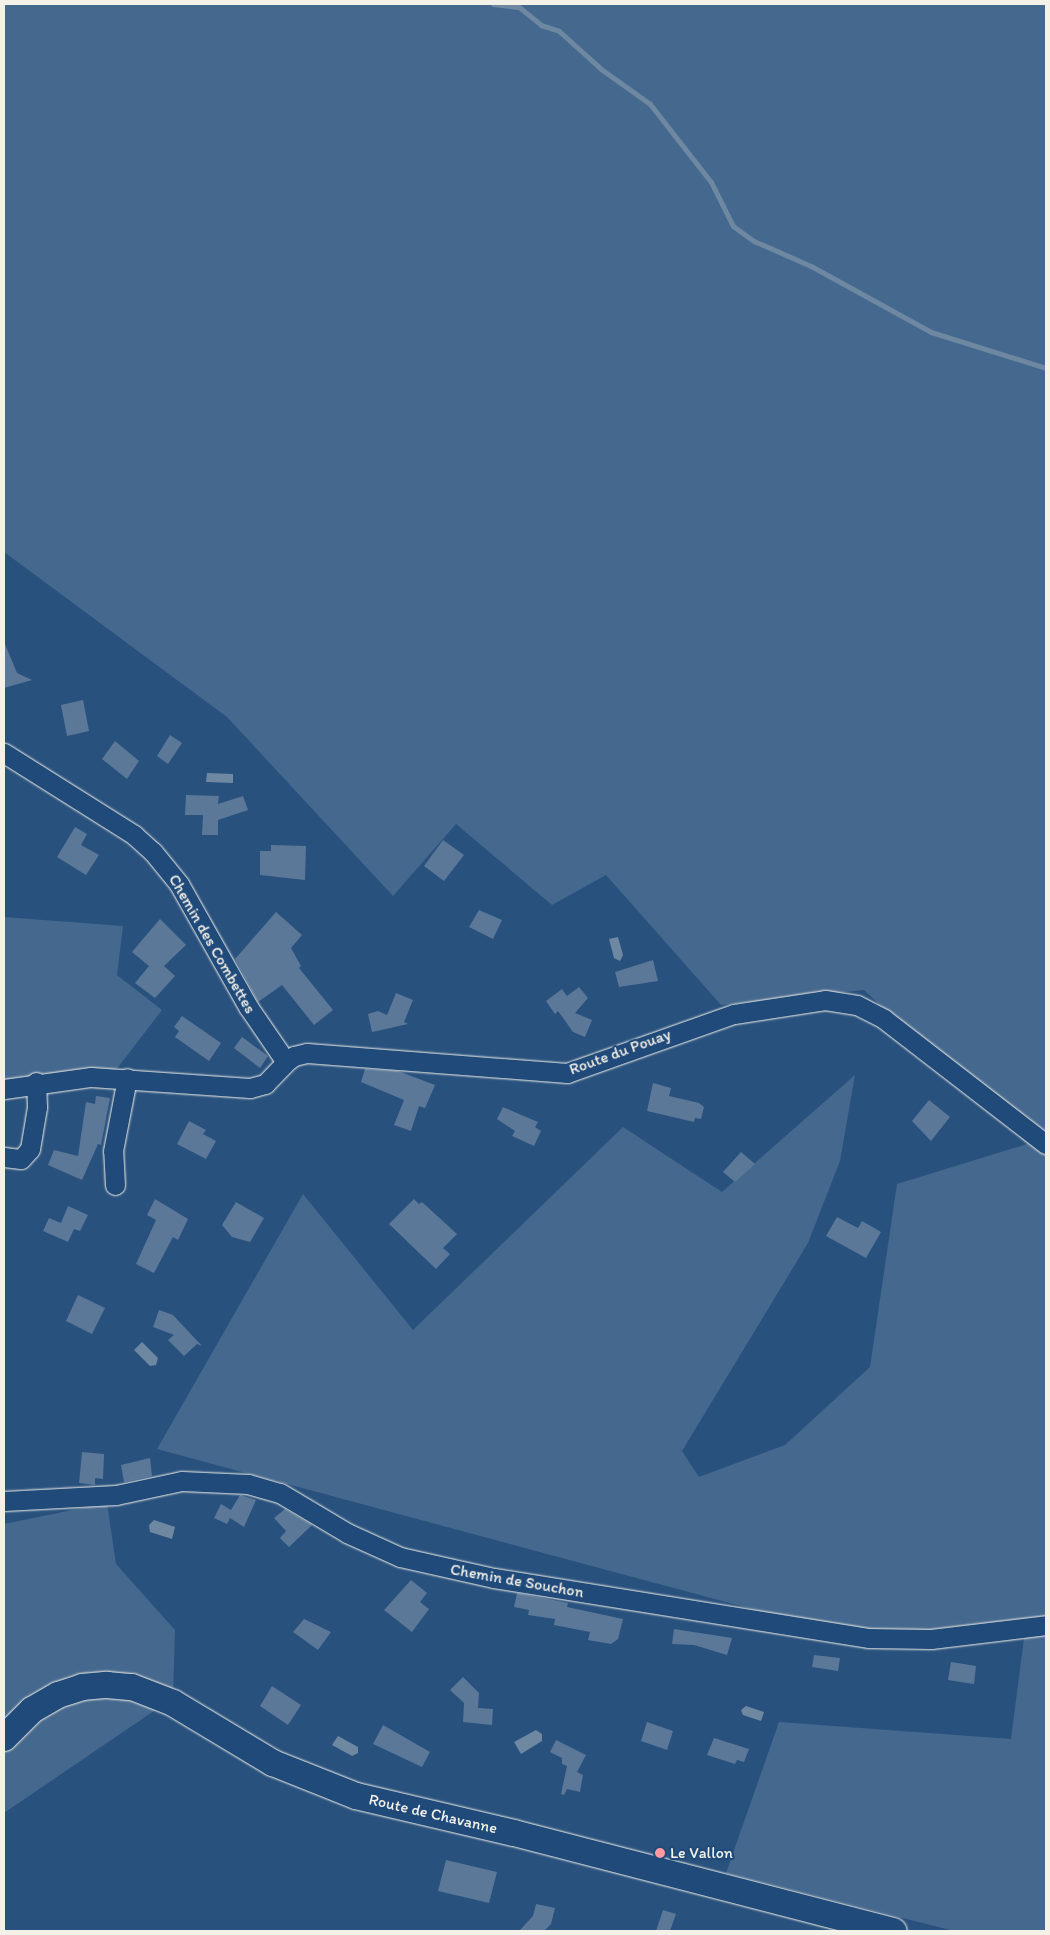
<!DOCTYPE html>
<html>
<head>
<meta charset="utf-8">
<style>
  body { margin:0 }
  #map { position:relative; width:1050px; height:1935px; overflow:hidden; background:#28517e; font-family:Itim,sans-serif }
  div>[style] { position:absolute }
  .green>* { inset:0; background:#45688e }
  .water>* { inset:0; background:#6e88a2 }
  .stream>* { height:5px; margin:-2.5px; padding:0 2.5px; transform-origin:2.5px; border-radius:2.5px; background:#6e88a2 }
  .building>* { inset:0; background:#5b7899 }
  .roads { filter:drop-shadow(0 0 1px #f4f1e8) drop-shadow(0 0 1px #f4f1e8) }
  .minor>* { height:19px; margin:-9.5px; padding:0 9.5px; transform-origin:9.5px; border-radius:9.5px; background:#1f4a7a }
  .secondary>* { height:26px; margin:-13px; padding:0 13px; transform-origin:13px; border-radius:13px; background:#1f4a7a }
  .dots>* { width:14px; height:14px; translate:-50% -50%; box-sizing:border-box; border:2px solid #1f4a7a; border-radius:50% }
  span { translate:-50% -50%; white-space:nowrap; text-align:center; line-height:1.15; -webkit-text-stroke:4.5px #1f4a7a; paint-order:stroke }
  .street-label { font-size:16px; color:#f4f1e8 }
  .poi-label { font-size:16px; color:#f4f1e8 }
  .left { translate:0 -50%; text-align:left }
  .frame { position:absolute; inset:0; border:5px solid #f4f1e8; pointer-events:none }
</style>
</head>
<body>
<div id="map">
  <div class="green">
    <div style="clip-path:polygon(4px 4px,1046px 4px,1046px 1931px,954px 1931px,726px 1873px,779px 1722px,1011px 1739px,1024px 1638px,893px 1647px,157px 1449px,303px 1194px,413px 1330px,623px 1127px,722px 1192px,855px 1075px,840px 1161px,808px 1243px,682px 1451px,699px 1477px,785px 1445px,870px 1367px,897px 1184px,1027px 1144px,864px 990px,721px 1005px,606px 875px,552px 905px,456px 824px,393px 896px,227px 717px,4px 552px)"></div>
    <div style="clip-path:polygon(4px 917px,123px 926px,117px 975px,162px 1010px,116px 1070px,4px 1083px)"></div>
    <div style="clip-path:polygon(107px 1503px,116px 1564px,175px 1630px,173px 1698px,4px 1813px,4px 1524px)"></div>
  </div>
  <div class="water">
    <div style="clip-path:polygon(207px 773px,233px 774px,233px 783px,206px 782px)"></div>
    <div style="clip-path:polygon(618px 937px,623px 955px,620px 961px,614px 958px,609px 939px)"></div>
    <div style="clip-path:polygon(142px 1342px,158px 1358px,156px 1365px,150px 1366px,134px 1350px)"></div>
    <div style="clip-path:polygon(154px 1520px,175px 1527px,172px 1539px,150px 1532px,149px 1525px)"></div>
    <div style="clip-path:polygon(746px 1706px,764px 1712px,761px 1721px,743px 1715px,741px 1710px)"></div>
    <div style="clip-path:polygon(536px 1730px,542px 1734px,542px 1741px,521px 1754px,514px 1742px)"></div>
    <div style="clip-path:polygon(338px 1736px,358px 1747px,358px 1753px,352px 1756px,332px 1745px)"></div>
  </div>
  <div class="stream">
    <div style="left:493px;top:4px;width:26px;rotate:7deg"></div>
    <div style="left:519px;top:7px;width:28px;rotate:39deg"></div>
    <div style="left:541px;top:25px;width:19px;rotate:18deg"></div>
    <div style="left:559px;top:31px;width:57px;rotate:42.1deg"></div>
    <div style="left:601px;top:69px;width:60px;rotate:35.5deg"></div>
    <div style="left:650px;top:104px;width:99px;rotate:52deg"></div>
    <div style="left:711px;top:182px;width:49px;rotate:63.4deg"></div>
    <div style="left:733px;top:226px;width:26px;rotate:36deg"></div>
    <div style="left:754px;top:241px;width:62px;rotate:23.7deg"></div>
    <div style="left:811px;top:266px;width:137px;rotate:28.8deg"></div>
    <div style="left:931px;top:332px;width:121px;rotate:17.4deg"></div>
  </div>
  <div class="building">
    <div style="clip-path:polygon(5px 644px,17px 673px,32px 680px,4px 688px)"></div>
    <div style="clip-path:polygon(83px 700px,89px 731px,67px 736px,61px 705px)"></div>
    <div style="clip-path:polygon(170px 735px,182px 743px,168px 764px,157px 756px)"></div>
    <div style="clip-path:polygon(115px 741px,139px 761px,127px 779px,102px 759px)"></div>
    <div style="clip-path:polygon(186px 795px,219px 796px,218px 804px,243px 796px,248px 810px,218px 820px,218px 835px,202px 835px,203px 815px,185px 815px)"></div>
    <div style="clip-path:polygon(75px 827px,87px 834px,81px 845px,99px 855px,86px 875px,57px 857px)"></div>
    <div style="clip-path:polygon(443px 840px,464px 855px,444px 881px,424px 866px)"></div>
    <div style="clip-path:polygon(271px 845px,306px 846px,305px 880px,260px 875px,260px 851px,271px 851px)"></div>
    <div style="clip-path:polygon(479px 910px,502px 920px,493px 939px,469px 927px)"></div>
    <div style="clip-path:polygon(276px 912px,302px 935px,291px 948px,301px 966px,299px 968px,333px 1010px,314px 1025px,282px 985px,258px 1002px,235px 959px)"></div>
    <div style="clip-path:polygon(160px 919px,186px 945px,164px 966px,175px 976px,155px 998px,135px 983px,149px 966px,132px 952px)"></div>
    <div style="clip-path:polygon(653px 960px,658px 981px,619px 987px,615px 972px)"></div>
    <div style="clip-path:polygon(579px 987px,588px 998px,575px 1013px,592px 1020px,585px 1037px,573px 1032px,558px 1011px,555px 1014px,546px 1001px,562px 989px,567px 996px)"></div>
    <div style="clip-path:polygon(396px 993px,413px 1000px,404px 1022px,408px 1024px,372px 1032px,368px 1014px,378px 1011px,387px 1015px)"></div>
    <div style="clip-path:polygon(182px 1016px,221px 1043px,209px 1061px,175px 1037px,179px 1031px,174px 1027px)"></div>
    <div style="clip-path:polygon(242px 1037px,268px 1056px,260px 1068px,234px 1048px)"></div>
    <div style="clip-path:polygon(365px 1069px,398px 1071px,435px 1085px,425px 1108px,419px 1106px,411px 1131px,394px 1125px,404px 1100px,361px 1082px)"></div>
    <div style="clip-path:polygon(653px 1083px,671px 1088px,669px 1096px,699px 1103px,704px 1107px,701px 1119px,695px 1118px,694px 1122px,647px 1111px)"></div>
    <div style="clip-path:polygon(96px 1096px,110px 1098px,101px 1145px,98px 1144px,82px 1180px,48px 1165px,54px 1150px,78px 1156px,86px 1102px,95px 1104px)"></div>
    <div style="clip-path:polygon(929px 1100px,950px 1117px,931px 1141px,912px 1121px)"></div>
    <div style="clip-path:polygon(503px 1107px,538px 1122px,535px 1127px,541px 1131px,534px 1146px,512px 1136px,515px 1131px,497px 1119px)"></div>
    <div style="clip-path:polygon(189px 1121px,206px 1130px,203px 1134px,216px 1141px,206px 1159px,177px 1144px)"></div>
    <div style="clip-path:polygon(741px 1152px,755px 1164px,735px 1182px,723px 1172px)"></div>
    <div style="clip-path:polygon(155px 1199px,188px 1219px,178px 1240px,173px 1237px,154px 1273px,136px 1264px,156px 1220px,147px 1215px)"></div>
    <div style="clip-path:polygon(414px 1199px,419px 1204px,422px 1202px,457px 1234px,443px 1248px,450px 1254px,436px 1269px,389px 1224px)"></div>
    <div style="clip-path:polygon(236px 1202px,264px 1218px,250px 1242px,232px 1237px,222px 1225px)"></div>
    <div style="clip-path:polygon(68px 1206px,88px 1215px,80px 1231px,74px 1229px,68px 1242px,43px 1231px,49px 1218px,61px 1223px)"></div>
    <div style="clip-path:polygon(837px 1217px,858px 1228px,862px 1221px,881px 1232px,866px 1258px,826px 1236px)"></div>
    <div style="clip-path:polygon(78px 1295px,105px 1308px,92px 1334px,66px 1321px)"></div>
    <div style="clip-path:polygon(159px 1310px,173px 1315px,202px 1346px,197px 1344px,184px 1356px,168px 1340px,174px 1335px,153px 1327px)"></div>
    <div style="clip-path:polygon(82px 1452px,104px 1454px,103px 1479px,95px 1478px,95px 1485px,79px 1483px)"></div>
    <div style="clip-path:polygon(150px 1458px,152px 1476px,124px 1482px,121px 1465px)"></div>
    <div style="clip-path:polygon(240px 1495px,256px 1500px,244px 1527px,230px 1518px,227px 1524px,214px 1518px,221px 1504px,231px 1510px)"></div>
    <div style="clip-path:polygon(285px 1509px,312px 1525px,289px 1547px,280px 1538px,286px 1531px,274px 1518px)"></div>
    <div style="clip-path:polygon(411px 1580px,427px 1593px,420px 1602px,429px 1609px,412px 1632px,384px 1610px)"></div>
    <div style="clip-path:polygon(517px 1593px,568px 1603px,567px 1607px,623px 1619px,618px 1639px,611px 1644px,588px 1640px,590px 1632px,554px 1625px,555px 1619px,528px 1615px,529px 1610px,514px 1607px)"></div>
    <div style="clip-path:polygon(304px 1619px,331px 1632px,318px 1650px,293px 1632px)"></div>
    <div style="clip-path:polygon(674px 1629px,732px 1638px,727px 1655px,694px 1645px,672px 1644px)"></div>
    <div style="clip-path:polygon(814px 1655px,840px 1658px,838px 1671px,812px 1667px)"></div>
    <div style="clip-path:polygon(951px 1662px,976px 1666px,974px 1684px,948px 1680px)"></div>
    <div style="clip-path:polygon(463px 1677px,479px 1693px,478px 1708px,493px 1709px,492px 1725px,463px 1722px,464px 1703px,450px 1690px)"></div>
    <div style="clip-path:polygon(272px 1686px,301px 1705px,288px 1725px,260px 1706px)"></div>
    <div style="clip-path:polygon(647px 1722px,673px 1731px,667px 1750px,641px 1741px)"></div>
    <div style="clip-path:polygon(383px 1725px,430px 1752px,422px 1767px,373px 1744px)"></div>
    <div style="clip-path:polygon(714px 1738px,749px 1749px,744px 1762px,737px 1760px,735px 1764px,707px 1755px)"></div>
    <div style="clip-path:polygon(556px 1740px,586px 1755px,577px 1772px,583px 1775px,580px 1792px,567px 1789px,564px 1795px,561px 1794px,567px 1766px,562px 1764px,562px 1758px,550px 1752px)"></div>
    <div style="clip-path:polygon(446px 1860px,497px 1872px,489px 1903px,438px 1891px)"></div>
    <div style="clip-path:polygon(536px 1904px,555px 1908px,551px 1924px,544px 1931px,519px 1931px,533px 1916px)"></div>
    <div style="clip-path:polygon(663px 1910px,676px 1914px,670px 1931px,656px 1931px)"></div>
  </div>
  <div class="roads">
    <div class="minor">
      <div style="left:4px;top:753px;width:154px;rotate:32.2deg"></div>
      <div style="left:134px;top:835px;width:25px;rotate:42deg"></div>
      <div style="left:153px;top:852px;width:41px;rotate:50.9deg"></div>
      <div style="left:179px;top:884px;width:142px;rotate:60.6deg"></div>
      <div style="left:249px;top:1008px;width:65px;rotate:55.6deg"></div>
      <div style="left:4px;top:1089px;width:88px;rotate:-7.9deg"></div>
      <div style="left:91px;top:1077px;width:159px;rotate:4deg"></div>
      <div style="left:250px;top:1088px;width:16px;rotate:-15deg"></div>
      <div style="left:265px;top:1084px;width:30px;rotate:-46deg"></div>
      <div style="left:286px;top:1062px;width:10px;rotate:-37deg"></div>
      <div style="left:294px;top:1056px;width:13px;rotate:-13deg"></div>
      <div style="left:307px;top:1053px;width:261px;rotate:4.4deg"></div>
      <div style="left:567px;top:1073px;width:177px;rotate:-19.5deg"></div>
      <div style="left:734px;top:1014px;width:92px;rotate:-8.7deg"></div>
      <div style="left:825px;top:1000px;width:32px;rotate:9deg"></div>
      <div style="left:857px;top:1005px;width:30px;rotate:27deg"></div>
      <div style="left:884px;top:1019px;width:205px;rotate:37.7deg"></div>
      <div style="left:4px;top:1157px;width:17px;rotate:7deg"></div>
      <div style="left:21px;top:1159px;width:13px;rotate:-48deg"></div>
      <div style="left:30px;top:1149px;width:43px;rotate:-80.5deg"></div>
      <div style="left:37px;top:1107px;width:25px;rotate:-92deg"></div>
      <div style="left:115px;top:1185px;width:34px;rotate:-93deg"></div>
      <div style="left:113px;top:1151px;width:74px;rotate:-79.1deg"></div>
      <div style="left:4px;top:1501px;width:112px;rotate:-3.1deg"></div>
      <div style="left:116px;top:1495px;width:67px;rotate:-12deg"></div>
      <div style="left:182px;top:1481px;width:66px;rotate:2.6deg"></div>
      <div style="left:248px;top:1484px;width:33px;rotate:16deg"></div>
      <div style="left:280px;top:1493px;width:78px;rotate:30.8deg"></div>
      <div style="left:347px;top:1533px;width:58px;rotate:24.4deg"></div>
      <div style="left:400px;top:1557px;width:96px;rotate:12.6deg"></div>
      <div style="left:494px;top:1578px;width:380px;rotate:9.1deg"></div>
      <div style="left:869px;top:1638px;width:62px;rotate:0.9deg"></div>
      <div style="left:931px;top:1639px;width:116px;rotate:-6.9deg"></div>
    </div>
    <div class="secondary">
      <div style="left:4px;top:1738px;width:40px;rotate:-45deg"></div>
      <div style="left:32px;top:1710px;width:30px;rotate:-30deg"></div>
      <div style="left:58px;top:1695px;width:25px;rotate:-18deg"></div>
      <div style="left:82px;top:1687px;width:25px;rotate:-5deg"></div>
      <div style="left:107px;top:1685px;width:25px;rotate:5deg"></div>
      <div style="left:132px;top:1687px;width:44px;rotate:21.3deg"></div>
      <div style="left:173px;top:1703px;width:117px;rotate:31deg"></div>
      <div style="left:273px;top:1763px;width:89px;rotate:21.7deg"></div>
      <div style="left:356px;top:1796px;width:162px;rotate:13.2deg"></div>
      <div style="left:514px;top:1833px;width:392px;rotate:14.5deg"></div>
    </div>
  </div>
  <div class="dots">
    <div style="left:660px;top:1853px;background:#ff9aa2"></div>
  </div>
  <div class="street-label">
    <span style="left:212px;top:944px;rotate:60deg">Chemin des Combettes</span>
    <span style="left:620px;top:1052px;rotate:-20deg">Route du Pouay</span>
    <span style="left:517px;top:1581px;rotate:10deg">Chemin de Souchon</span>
    <span style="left:433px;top:1814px;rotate:13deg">Route de Chavanne</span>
  </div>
  <div class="poi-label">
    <span class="left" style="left:670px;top:1853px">Le Vallon</span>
  </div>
  <div class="frame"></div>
</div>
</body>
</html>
